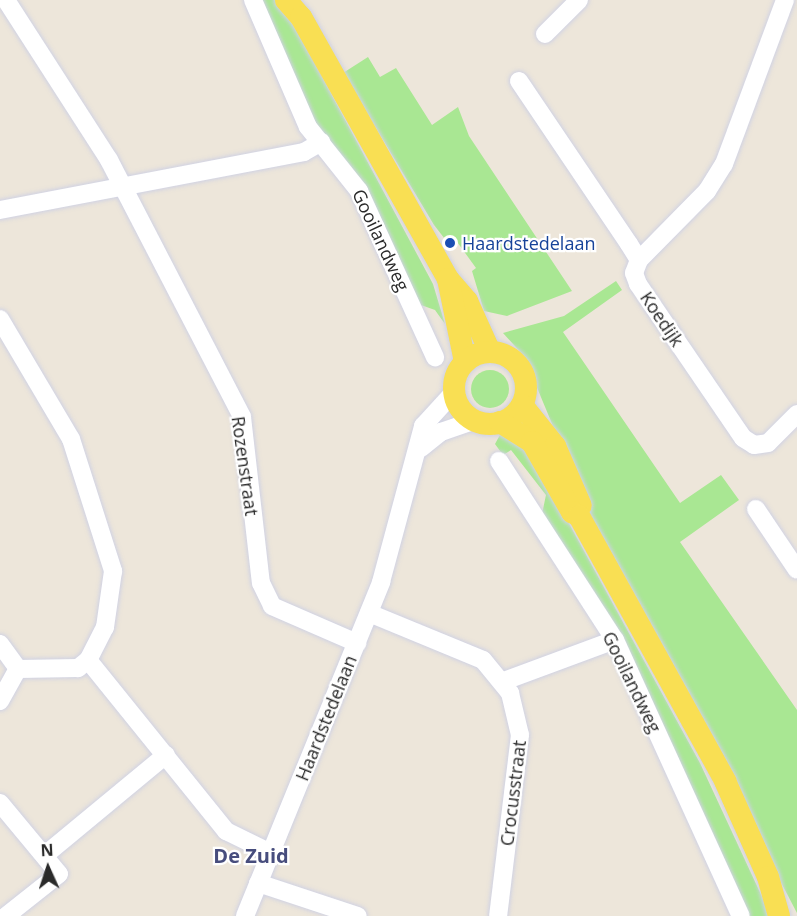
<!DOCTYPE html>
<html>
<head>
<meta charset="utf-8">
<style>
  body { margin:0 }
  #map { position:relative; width:797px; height:916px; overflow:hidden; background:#ede6da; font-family:"Open Sans",sans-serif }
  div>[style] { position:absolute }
  .green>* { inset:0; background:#a9e793 }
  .round { border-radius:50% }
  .roads { filter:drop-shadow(0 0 2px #d0d2e3) drop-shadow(0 0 2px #d0d2e3) }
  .minor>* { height:18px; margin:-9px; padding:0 9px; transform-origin:9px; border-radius:9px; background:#fff }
  .major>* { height:22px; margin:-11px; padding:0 11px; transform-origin:11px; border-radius:11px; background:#f9df53 }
  .major>.ring { margin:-11px; padding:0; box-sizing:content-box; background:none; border:22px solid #f9df53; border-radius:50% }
  .dots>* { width:16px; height:16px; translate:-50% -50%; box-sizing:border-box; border:3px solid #fff; border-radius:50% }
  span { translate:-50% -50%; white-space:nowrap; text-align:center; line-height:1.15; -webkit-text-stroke:4.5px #fff; paint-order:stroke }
  .street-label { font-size:18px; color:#2a2a2a }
  .transit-label { font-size:18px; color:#164399 }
  .left { translate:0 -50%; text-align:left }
  .neighbourhood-label { font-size:20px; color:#474d7d; font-weight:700 }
  .north { position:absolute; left:18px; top:838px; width:60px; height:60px; -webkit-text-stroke:4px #fff; paint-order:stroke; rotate:357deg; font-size:16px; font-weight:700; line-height:24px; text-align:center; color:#2a2a2a }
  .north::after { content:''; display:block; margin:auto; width:21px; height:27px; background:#2a2a2a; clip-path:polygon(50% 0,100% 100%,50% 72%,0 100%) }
</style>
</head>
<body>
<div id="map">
  <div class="green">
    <div style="clip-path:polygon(257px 0,281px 0,433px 284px,445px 324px,435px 310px,418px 304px,310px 116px)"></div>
    <div style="clip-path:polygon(368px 57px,380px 77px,396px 68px,432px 125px,458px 107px,469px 136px,572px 291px,507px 316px,484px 311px,472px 271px,476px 268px,455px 239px,448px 243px,434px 225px,343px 73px)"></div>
    <div style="clip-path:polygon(616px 281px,622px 290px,563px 332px,680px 503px,721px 475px,739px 500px,680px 542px,797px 710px,797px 913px,595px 528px,524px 356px,503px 333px,564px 316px)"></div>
    <div class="round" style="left:471px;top:370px;width:38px;height:38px"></div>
    <div style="clip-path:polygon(501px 433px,521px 440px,536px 463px,700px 763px,771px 916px,747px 916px,542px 514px,546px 495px,511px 450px,503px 455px,495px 444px)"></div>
  </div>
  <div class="roads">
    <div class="minor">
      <div style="left:6px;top:0;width:190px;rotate:57.2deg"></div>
      <div style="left:109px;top:160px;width:289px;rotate:62.6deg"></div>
      <div style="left:242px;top:417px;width:167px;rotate:83.5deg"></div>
      <div style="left:261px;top:583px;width:25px;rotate:64deg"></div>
      <div style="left:272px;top:606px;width:93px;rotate:23.5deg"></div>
      <div style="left:253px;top:0;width:138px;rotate:66.6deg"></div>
      <div style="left:308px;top:127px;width:82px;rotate:51.4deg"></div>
      <div style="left:359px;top:191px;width:183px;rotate:65.4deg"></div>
      <div style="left:545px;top:34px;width:48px;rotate:-45deg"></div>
      <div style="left:519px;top:81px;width:197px;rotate:56deg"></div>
      <div style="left:629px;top:244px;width:19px;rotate:58deg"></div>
      <div style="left:639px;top:260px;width:14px;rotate:111deg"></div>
      <div style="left:634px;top:273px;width:12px;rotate:70deg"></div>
      <div style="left:638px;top:284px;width:186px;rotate:55.7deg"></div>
      <div style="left:743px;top:438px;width:13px;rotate:32deg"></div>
      <div style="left:754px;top:445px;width:14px;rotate:-8deg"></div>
      <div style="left:768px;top:443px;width:41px;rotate:-45deg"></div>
      <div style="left:0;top:210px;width:309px;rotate:-10.8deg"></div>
      <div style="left:304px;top:152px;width:20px;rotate:-30deg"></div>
      <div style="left:639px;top:260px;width:97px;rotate:-45.4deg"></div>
      <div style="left:707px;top:191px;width:32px;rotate:-58deg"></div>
      <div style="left:724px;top:164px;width:175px;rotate:-69.6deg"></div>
      <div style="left:0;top:319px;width:139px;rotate:59.4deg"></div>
      <div style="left:71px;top:439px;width:139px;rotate:72.3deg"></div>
      <div style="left:113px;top:571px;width:57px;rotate:98.1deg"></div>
      <div style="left:105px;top:627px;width:37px;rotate:117deg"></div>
      <div style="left:88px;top:660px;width:13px;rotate:141deg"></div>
      <div style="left:78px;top:668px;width:60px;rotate:179deg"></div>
      <div style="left:421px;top:448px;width:26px;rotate:-39deg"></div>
      <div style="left:441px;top:432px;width:36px;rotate:-19deg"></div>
      <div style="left:499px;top:461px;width:213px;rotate:57.1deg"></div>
      <div style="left:615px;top:640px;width:303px;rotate:65.5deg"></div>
      <div style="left:756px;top:509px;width:73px;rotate:56.1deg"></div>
      <div style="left:369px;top:613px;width:123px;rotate:22.4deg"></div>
      <div style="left:483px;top:660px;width:43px;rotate:50.7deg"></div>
      <div style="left:510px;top:693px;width:43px;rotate:76.6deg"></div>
      <div style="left:520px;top:735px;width:182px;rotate:96.9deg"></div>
      <div style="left:0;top:644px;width:31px;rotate:54deg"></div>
      <div style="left:88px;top:660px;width:220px;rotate:51.1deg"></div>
      <div style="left:226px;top:831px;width:50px;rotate:26.1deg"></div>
      <div style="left:504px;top:681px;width:118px;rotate:-20.3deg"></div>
      <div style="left:0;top:701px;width:37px;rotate:-61deg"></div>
      <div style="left:0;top:803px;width:92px;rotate:50.3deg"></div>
      <div style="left:59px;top:874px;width:68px;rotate:141.6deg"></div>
      <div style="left:45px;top:855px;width:157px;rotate:-39.6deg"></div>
      <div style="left:258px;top:883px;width:105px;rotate:18.3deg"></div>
      <div style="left:245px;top:916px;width:361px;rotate:-67.8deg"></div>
      <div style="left:381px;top:582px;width:162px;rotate:-74.9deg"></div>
      <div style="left:423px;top:426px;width:46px;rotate:-47.6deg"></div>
    </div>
    <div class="major">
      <div style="left:286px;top:0;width:23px;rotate:49deg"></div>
      <div style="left:301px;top:17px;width:300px;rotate:60.7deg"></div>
      <div style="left:448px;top:279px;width:29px;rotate:49deg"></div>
      <div style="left:467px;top:301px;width:56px;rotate:65.7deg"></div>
      <div style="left:448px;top:279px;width:85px;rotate:78.4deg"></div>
      <div class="ring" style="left:454px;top:352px;width:50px;height:50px"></div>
      <div style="left:522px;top:405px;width:53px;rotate:51.2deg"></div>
      <div style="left:555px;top:446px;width:65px;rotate:66.6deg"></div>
      <div style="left:500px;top:422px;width:38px;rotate:32deg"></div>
      <div style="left:532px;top:442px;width:81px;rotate:60.3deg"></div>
      <div style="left:572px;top:512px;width:8px;rotate:30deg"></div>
      <div style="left:579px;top:516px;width:303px;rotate:61.1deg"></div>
      <div style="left:725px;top:781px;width:105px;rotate:65.9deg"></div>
      <div style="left:768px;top:877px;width:41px;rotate:74.2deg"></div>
    </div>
  </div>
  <div class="dots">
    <div style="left:450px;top:243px;background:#1a4fb4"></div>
  </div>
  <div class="street-label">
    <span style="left:381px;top:240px;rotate:65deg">Gooilandweg</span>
    <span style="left:662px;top:319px;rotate:56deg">Koedijk</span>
    <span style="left:245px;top:466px;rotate:82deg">Rozenstraat</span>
    <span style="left:632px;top:682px;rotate:64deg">Gooilandweg</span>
    <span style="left:326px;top:718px;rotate:-68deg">Haardstedelaan</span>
    <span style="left:513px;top:793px;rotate:-83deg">Crocusstraat</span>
  </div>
  <div class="transit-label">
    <span class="left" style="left:462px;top:243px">Haardstedelaan</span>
  </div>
  <div class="neighbourhood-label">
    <span style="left:251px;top:855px">De Zuid</span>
  </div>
  <div class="north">N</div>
</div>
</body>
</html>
